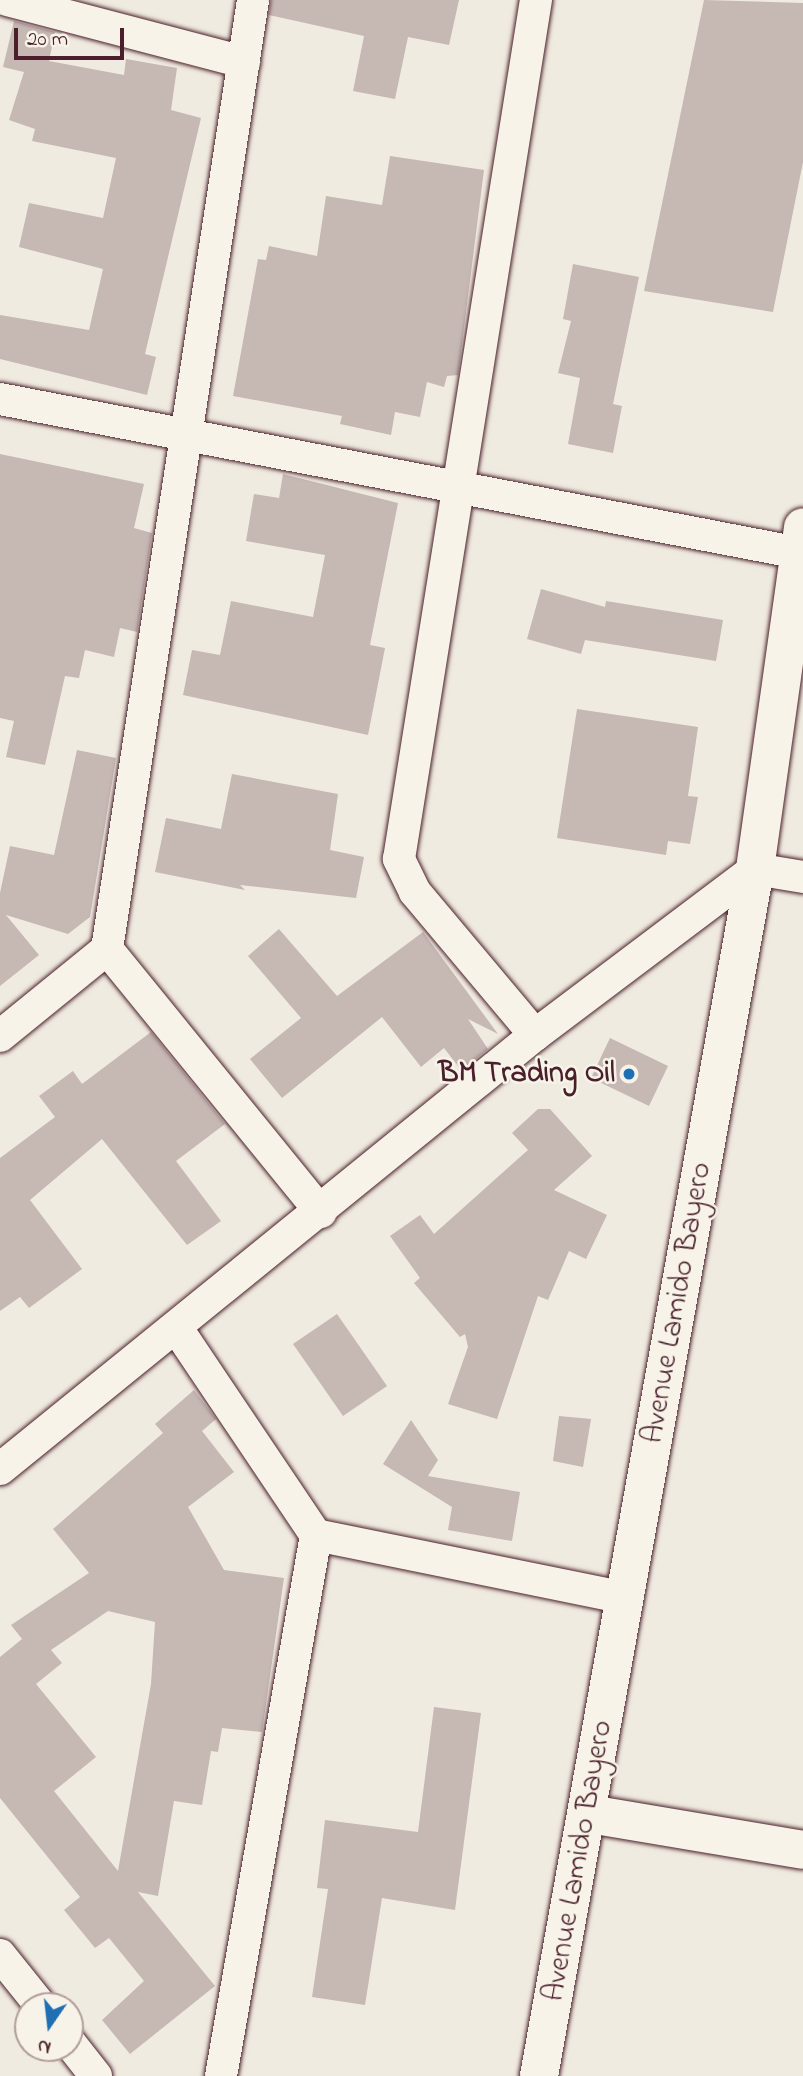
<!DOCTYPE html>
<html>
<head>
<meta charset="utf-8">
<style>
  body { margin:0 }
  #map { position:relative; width:803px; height:2076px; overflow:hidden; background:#f0ebe0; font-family:"Indie Flower",sans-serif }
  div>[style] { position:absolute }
  .building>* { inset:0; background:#c6b8b3 }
  .roads { filter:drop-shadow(0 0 2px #4a1f2b) drop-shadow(0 0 2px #4a1f2b) }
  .street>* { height:32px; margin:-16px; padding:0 16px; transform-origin:16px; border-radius:16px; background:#f7f3e8 }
  .secondary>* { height:38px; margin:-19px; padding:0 19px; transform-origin:19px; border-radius:19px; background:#f7f3e8 }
  .dots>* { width:19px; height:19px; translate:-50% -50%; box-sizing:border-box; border:4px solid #f7f3e8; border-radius:50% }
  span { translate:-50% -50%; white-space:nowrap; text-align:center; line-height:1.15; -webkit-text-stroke:5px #f7f3e8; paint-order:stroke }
  .poi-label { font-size:30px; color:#4a1f2b; font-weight:700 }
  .right { translate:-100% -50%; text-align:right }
  .street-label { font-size:30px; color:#4a1f2b }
  .north { position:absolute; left:14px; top:1992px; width:70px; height:70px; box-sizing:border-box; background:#f7f3e8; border:2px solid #b29e9c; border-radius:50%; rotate:194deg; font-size:19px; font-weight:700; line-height:28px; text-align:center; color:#4a1f2b }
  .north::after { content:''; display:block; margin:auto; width:24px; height:32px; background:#1f6fb2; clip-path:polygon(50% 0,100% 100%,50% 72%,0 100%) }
  .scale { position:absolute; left:14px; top:28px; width:110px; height:32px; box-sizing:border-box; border:4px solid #4a1f2b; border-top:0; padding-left:9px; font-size:21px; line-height:24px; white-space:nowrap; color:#4a1f2b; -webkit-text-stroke:5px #f7f3e8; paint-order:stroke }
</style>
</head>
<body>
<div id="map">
  <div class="building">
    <div style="clip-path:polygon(271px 0,459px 0,449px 45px,408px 37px,395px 99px,353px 91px,364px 36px,269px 15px)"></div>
    <div style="clip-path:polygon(704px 0,803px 3px,803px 162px,773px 312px,644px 291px)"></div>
    <div style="clip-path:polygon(14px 21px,55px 32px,49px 61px,124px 75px,126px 59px,177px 68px,171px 110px,201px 118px,145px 354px,156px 357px,147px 395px,0 359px,0 315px,89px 330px,103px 269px,19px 247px,29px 203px,103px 218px,116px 158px,32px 141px,35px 129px,9px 120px,24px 72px,3px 67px)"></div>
    <div style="clip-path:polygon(390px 156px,484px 170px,458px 375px,447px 376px,444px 387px,427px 382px,420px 417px,395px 412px,391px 435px,340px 424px,342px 416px,233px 396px,258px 259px,266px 260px,269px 246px,317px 256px,326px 196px,382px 205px)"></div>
    <div style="clip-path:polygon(573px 264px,639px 277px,613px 404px,622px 406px,613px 453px,568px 444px,580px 378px,558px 373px,571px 321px,563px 319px)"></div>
    <div style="clip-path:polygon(0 454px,144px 484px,134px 528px,152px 533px,137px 632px,120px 628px,114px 657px,85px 650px,79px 678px,65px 676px,45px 765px,6px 757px,14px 721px,0 718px)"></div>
    <div style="clip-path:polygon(283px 474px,398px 503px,370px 645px,385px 648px,368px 735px,183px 695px,192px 650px,220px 655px,231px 601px,313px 617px,325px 555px,246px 541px,254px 494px,279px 498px)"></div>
    <div style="clip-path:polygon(541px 589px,605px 607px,606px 601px,723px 620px,716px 661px,585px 640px,581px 654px,527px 639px)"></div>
    <div style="clip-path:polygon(577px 709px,698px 727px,688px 796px,698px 797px,690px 844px,668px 841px,666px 855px,557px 838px)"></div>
    <div style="clip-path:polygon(77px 750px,116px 758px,90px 917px,68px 934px,6px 915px,39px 955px,0 986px,0 893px,10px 846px,54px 855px)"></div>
    <div style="clip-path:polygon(232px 774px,338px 794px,330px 850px,364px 857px,356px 898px,240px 885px,245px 890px,155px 872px,166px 818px,221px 829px)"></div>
    <div style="clip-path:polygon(279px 929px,337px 996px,423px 932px,498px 1034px,468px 1019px,488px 1049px,461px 1070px,444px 1048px,421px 1067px,382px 1017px,282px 1098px,250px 1059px,301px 1018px,248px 956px)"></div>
    <div style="clip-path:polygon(151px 1032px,225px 1124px,176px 1161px,221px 1221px,187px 1245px,102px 1139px,30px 1200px,82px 1269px,29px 1308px,20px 1297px,0 1311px,0 1158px,55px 1117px,39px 1096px,73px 1071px,82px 1084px)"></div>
    <div style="clip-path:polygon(610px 1038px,668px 1066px,649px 1106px,591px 1078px)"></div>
    <div style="clip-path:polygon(538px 1109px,550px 1109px,592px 1156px,554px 1190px,607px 1215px,586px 1259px,569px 1251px,548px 1300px,538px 1296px,497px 1419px,448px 1404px,468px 1347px,465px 1334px,460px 1337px,414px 1283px,420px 1278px,390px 1236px,420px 1215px,434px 1234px,528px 1150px,512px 1133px)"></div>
    <div style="clip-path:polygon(337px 1314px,387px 1386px,343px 1416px,293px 1344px)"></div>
    <div style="clip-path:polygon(evenodd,194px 1390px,216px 1419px,202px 1431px,234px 1472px,188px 1507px,224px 1570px,284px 1578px,262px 1732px,222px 1728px,218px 1752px,211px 1751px,202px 1805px,174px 1801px,158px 1896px,138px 1892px,215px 1986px,130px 2054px,102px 2020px,144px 1981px,109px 1938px,95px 1948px,64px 1910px,80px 1897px,0 1798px,0 1657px,22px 1639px,11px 1625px,89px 1573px,53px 1529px,163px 1433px,155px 1424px,194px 1390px,108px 1611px,155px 1622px,151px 1684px,118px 1871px,54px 1791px,96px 1757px,36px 1684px,62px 1663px,51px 1650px,108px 1611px)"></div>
    <div style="clip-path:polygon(559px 1416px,591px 1419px,583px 1467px,553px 1461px)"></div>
    <div style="clip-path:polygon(411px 1420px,438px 1460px,428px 1476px,520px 1492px,512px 1541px,448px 1530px,452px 1507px,383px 1464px)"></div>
    <div style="clip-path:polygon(434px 1707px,481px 1713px,455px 1910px,382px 1898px,365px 2005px,312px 1997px,328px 1889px,317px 1888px,325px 1820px,418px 1832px)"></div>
  </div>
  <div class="roads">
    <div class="street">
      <div style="left:7px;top:0;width:245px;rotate:14.7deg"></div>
      <div style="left:0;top:399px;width:814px;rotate:10.91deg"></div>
      <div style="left:107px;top:949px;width:339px;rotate:50.9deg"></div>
      <div style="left:535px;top:1035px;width:187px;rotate:-130deg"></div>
      <div style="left:415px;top:892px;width:37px;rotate:-116deg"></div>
      <div style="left:399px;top:859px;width:870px;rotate:-80.94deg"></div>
      <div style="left:0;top:1036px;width:138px;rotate:-39.1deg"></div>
      <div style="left:107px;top:949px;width:960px;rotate:-81.25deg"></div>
      <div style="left:176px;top:1327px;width:251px;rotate:56.1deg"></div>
      <div style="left:316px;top:1535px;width:549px;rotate:99.96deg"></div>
      <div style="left:0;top:1469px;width:689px;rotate:-39.05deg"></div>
      <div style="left:535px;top:1035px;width:276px;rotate:-37deg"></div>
      <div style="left:755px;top:869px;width:49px;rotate:9.5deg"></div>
      <div style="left:316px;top:1535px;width:315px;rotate:11.5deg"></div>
      <div style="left:0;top:1955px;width:65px;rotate:51.2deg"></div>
      <div style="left:70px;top:2043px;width:42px;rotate:51.8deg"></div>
    </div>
    <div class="secondary">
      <div style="left:589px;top:1814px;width:217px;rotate:9.5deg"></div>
      <div style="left:539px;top:2076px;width:1226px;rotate:-79.85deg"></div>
      <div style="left:755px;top:869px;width:345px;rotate:-82deg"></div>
    </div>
  </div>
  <div class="dots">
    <div style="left:629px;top:1074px;background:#1f6fb2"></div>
  </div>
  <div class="poi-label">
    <span class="right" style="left:615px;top:1074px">BM Trading Oil</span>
  </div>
  <div class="street-label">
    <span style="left:678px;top:1303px;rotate:-80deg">Avenue Lamido Bayero</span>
    <span style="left:579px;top:1861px;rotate:-80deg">Avenue Lamido Bayero</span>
  </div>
  <div class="north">N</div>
  <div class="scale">20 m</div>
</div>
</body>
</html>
